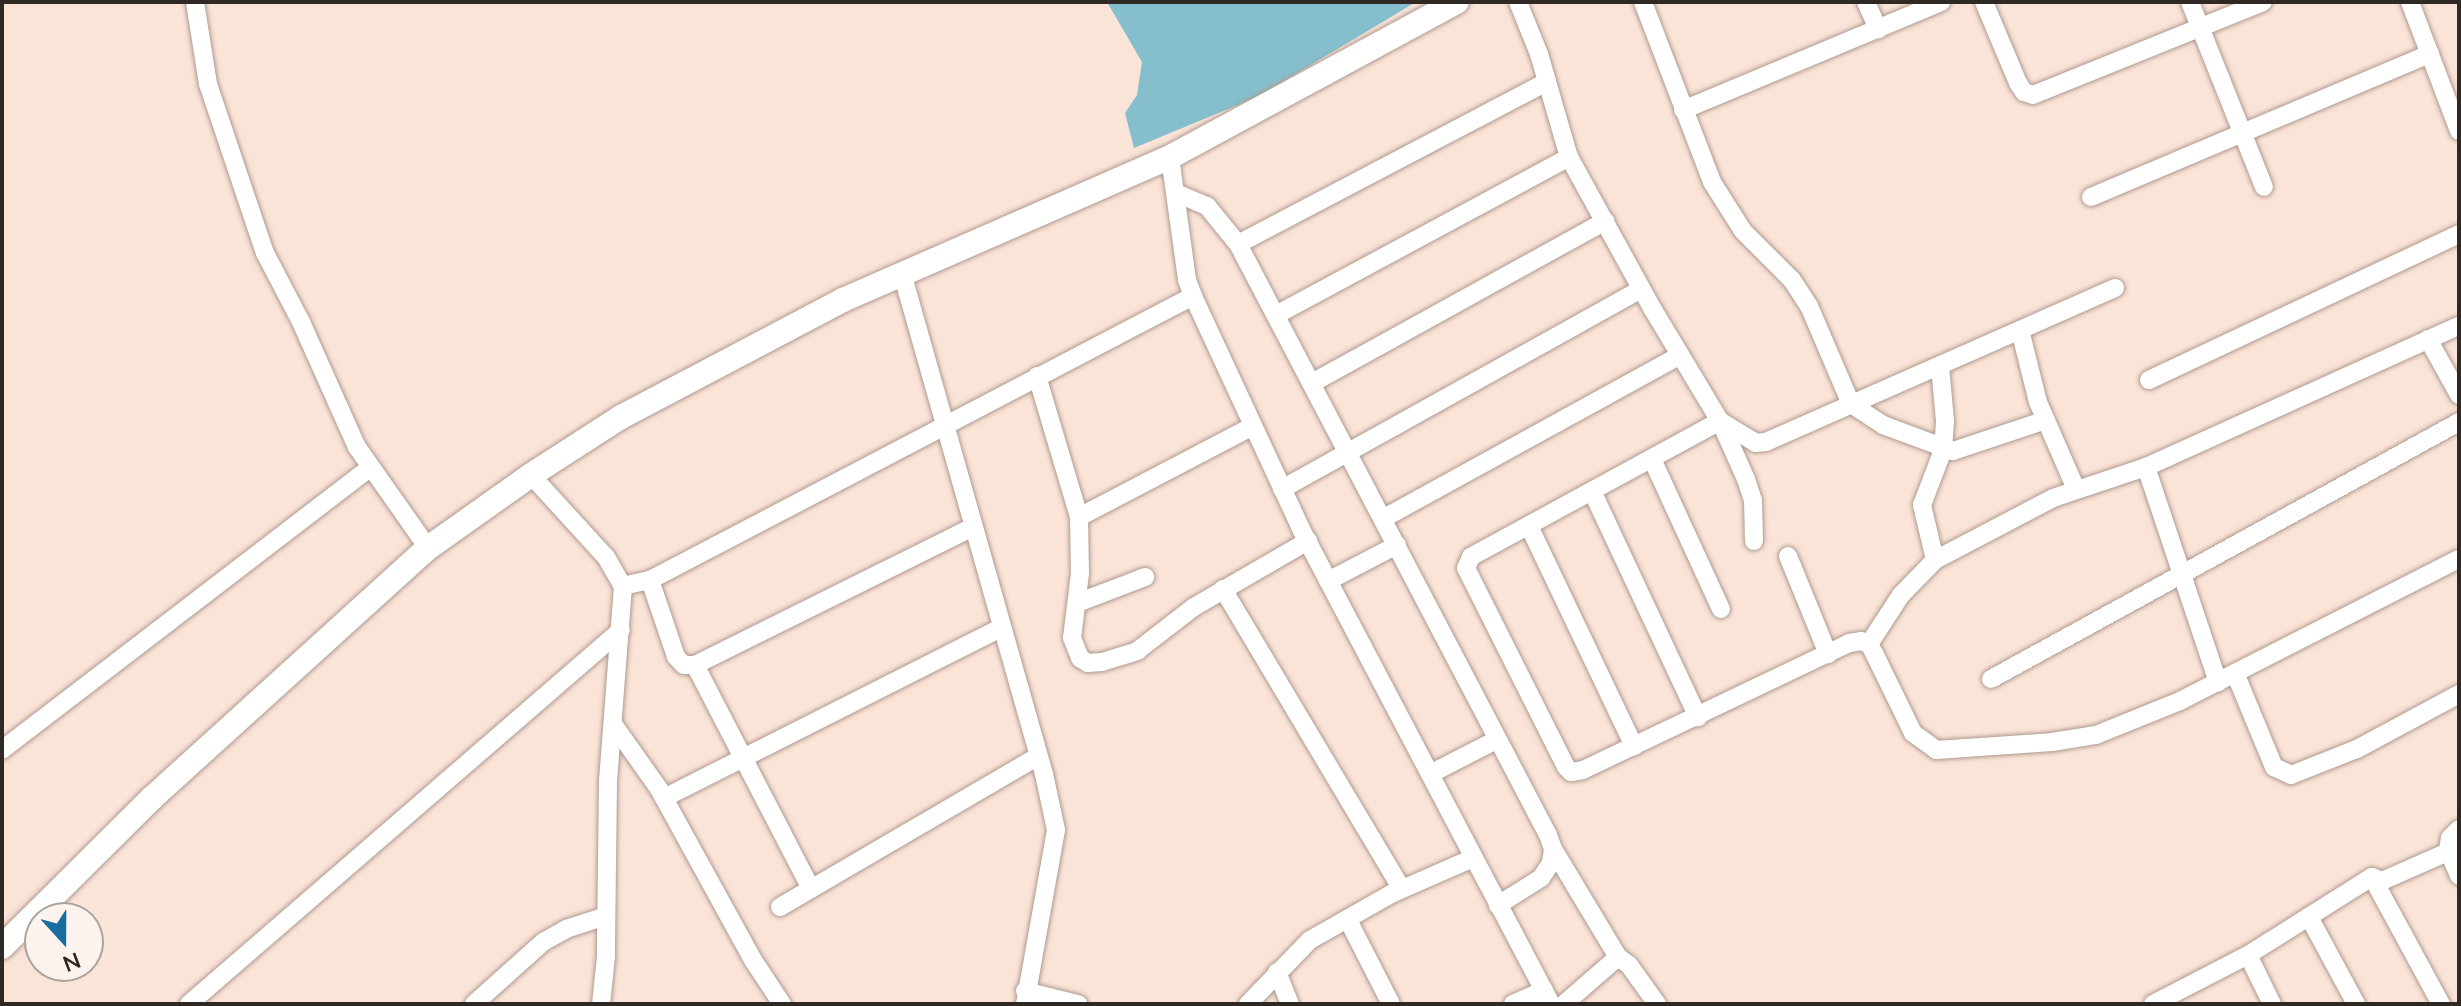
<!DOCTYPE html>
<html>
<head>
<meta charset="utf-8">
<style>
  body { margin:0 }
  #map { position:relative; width:2461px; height:1006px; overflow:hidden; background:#fae3d7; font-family:Mulish,sans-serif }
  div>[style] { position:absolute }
  .water>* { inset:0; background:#85bfcd }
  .roads { filter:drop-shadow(0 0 2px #af9a8f) drop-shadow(0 0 2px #af9a8f) }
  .street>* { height:18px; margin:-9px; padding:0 9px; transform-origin:9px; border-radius:9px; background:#fff }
  .secondary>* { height:24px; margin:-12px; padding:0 12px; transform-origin:12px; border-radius:12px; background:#fff }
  span { translate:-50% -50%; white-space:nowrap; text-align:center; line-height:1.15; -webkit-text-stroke:7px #fcf3ee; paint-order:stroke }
  .frame { position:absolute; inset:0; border:4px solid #302823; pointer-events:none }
  .north { position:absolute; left:24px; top:902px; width:80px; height:80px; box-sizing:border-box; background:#fcf3ee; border:2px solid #aaa29d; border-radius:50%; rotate:159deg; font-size:22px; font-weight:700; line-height:32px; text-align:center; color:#302823 }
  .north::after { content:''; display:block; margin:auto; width:28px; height:36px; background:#196d9e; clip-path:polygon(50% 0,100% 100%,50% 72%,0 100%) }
</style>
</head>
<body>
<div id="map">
  <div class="water">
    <div style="clip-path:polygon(1107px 2px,1416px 2px,1257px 97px,1134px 148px,1125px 113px,1137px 95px,1142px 62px)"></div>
  </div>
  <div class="roads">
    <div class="street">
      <div style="left:195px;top:2px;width:83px;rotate:81deg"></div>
      <div style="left:208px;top:84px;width:178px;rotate:71.4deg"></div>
      <div style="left:265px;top:253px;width:78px;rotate:62.4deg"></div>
      <div style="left:301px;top:322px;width:137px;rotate:65.9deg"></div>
      <div style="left:357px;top:447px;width:123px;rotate:54.9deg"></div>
      <div style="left:1518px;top:2px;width:56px;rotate:68deg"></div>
      <div style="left:1539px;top:54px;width:107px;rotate:73.8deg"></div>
      <div style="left:1569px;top:157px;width:172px;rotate:61.2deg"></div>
      <div style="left:1652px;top:308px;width:132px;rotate:59deg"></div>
      <div style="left:1720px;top:421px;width:64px;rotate:65.9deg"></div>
      <div style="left:1746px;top:479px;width:22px;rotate:72deg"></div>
      <div style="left:1753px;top:500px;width:41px;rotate:88.6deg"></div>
      <div style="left:1643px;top:2px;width:193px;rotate:69deg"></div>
      <div style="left:1712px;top:182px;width:58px;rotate:57.7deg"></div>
      <div style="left:1743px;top:231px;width:69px;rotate:45deg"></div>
      <div style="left:1792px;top:280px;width:31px;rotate:57deg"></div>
      <div style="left:1809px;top:306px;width:107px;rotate:66.8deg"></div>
      <div style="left:1851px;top:404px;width:38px;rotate:33deg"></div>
      <div style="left:1883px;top:425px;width:75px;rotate:20.4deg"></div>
      <div style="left:1953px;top:451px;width:98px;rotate:-18.4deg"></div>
      <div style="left:1866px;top:2px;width:30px;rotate:66deg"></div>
      <div style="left:1984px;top:2px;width:88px;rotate:67.2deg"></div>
      <div style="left:2018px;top:83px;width:11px;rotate:56deg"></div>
      <div style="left:2024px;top:92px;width:9px;rotate:18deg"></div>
      <div style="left:2033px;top:95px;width:248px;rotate:-22deg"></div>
      <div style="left:2190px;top:2px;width:199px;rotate:68.2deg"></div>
      <div style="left:2410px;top:2px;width:138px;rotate:69.2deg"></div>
      <div style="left:1683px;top:110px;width:280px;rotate:-22.7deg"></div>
      <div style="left:1170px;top:157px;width:124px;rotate:82.1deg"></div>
      <div style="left:1187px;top:280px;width:17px;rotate:69deg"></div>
      <div style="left:1193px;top:296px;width:259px;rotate:65.1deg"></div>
      <div style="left:1302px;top:531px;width:535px;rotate:62.24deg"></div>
      <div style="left:1176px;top:193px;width:34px;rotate:23deg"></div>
      <div style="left:1207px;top:206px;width:49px;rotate:50.8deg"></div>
      <div style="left:1238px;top:244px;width:667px;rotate:62.32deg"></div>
      <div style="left:1548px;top:835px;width:15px;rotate:70deg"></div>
      <div style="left:1553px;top:849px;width:14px;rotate:98deg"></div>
      <div style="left:1551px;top:863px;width:18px;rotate:124deg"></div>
      <div style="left:1541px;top:878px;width:51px;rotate:147.9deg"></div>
      <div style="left:2091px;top:197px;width:368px;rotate:-22.9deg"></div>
      <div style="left:1238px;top:244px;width:349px;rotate:-27.7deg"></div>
      <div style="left:902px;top:273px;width:521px;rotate:74.18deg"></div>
      <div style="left:1044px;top:774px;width:57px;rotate:77.9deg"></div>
      <div style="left:1056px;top:830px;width:177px;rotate:100.1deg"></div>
      <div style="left:2115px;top:288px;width:381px;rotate:156.2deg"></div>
      <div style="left:1766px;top:442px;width:10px;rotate:174deg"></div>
      <div style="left:1756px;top:443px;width:42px;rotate:-148.6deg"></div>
      <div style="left:1720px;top:421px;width:284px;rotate:151.4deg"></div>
      <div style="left:1471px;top:557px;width:12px;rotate:114deg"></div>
      <div style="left:1466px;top:568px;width:223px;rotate:63.3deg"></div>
      <div style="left:1566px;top:767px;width:7px;rotate:45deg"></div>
      <div style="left:1571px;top:772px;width:12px;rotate:-9deg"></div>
      <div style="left:1583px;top:770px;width:295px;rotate:-25.5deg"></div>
      <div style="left:1849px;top:643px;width:12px;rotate:-9deg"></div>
      <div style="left:1861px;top:641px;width:9px;rotate:21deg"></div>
      <div style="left:1869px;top:644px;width:10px;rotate:61deg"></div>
      <div style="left:1874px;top:653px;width:89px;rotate:64deg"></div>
      <div style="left:1913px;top:733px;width:29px;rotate:36deg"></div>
      <div style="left:1936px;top:750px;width:116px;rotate:-3.9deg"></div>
      <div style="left:2052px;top:742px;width:45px;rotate:-9deg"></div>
      <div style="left:2096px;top:735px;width:91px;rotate:-22deg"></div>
      <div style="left:2180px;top:701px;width:313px;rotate:-27deg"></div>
      <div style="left:1276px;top:315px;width:333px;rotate:-28.3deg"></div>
      <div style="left:2020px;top:330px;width:74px;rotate:76deg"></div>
      <div style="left:2038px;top:402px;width:95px;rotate:66.4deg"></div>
      <div style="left:2428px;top:339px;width:64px;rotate:61deg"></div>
      <div style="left:1037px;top:376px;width:147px;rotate:73.4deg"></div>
      <div style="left:1079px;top:517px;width:56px;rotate:89deg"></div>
      <div style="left:1080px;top:573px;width:65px;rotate:97deg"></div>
      <div style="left:1072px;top:638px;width:22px;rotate:68deg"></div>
      <div style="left:1080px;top:658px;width:9px;rotate:32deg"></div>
      <div style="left:1088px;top:663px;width:14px;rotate:-4deg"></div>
      <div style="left:1102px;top:662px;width:37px;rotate:-17deg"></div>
      <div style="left:1137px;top:651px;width:72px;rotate:-37.7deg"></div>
      <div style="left:1194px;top:607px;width:132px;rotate:-30.1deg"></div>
      <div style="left:2149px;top:380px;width:343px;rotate:-25.2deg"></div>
      <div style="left:1312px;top:383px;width:335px;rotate:-28.9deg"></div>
      <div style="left:1652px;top:459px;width:165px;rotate:65.3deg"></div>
      <div style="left:2146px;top:467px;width:227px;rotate:71.5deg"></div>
      <div style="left:531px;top:475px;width:111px;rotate:47.6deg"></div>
      <div style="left:606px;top:557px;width:34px;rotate:60deg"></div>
      <div style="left:623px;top:586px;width:196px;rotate:94.4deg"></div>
      <div style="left:608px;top:781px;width:175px;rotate:90.7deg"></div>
      <div style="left:606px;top:956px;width:48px;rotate:95.9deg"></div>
      <div style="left:1282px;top:489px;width:411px;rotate:-29.1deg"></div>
      <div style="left:1592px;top:491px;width:250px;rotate:64.9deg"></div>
      <div style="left:1079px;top:517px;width:196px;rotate:-27.6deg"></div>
      <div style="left:1384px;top:518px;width:338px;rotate:-28.8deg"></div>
      <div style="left:1529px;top:526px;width:244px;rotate:64.5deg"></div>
      <div style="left:1788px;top:556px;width:106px;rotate:67.8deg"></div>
      <div style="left:1935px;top:560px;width:57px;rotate:-103.3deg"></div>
      <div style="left:1922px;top:505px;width:59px;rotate:-69.1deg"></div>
      <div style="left:1943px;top:450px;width:29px;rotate:-86deg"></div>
      <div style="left:1945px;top:421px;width:55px;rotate:-95.2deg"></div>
      <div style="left:650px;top:580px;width:81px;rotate:71.3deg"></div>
      <div style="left:676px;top:657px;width:11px;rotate:45deg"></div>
      <div style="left:684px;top:665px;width:11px"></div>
      <div style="left:695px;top:665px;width:310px;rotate:-26.4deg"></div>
      <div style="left:1328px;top:581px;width:78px;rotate:-27.6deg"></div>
      <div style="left:623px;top:586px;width:28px;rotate:-13deg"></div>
      <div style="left:650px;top:580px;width:613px;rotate:-27.61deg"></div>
      <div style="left:1223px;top:589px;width:349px;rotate:59.2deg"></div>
      <div style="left:1077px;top:603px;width:73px;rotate:-20.9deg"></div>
      <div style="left:1869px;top:644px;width:59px;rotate:-56.9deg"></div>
      <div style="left:1901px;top:595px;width:49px;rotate:-45.8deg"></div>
      <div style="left:1935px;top:560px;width:133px;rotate:-27.7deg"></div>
      <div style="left:2053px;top:498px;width:98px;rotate:-18.4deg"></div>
      <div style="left:2146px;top:467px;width:343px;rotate:-24.3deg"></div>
      <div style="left:695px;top:665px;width:252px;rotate:62.6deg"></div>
      <div style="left:2235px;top:673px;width:102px;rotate:67.5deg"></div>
      <div style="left:2274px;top:767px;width:19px;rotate:25deg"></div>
      <div style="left:2291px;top:775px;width:71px;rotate:-21.5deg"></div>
      <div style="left:2357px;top:749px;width:116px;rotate:-28.3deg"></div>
      <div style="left:1991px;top:679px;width:534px;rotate:-28.77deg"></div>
      <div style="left:613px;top:724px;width:80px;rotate:54.7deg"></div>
      <div style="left:659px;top:789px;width:195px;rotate:61.2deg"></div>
      <div style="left:753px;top:960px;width:53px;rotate:56.6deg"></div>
      <div style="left:2px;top:750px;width:464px;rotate:-37.5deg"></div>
      <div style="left:1430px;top:774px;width:76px;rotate:-27.2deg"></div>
      <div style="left:664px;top:798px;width:379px;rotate:-26.8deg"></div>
      <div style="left:2459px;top:829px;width:13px;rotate:135deg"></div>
      <div style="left:2450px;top:838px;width:12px;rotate:99deg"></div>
      <div style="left:2448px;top:850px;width:28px;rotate:67deg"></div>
      <div style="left:1553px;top:849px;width:126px;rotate:59deg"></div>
      <div style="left:1618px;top:957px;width:14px;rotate:36deg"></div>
      <div style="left:1629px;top:965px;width:48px;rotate:54.3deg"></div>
      <div style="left:2372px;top:877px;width:145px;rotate:61.5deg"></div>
      <div style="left:780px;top:907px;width:299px;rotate:-30.3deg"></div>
      <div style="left:2309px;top:917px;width:99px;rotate:61.6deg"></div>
      <div style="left:1348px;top:920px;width:94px;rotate:62.9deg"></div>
      <div style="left:2248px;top:955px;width:55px;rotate:63.9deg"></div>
      <div style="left:1277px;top:972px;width:35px;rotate:68deg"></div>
      <div style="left:1025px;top:991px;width:55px;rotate:13.8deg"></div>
      <div style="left:189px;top:1004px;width:571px;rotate:-40.88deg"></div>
      <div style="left:474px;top:1004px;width:93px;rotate:-41.9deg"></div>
      <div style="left:543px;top:942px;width:26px;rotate:-29deg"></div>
      <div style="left:566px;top:929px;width:42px;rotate:-18deg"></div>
      <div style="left:1248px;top:1004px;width:89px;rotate:-45.9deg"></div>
      <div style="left:1310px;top:940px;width:93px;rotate:-29.6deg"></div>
      <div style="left:1391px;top:894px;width:90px;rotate:-23.7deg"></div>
      <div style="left:1513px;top:1004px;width:34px;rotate:-24deg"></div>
      <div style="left:1564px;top:1004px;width:72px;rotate:-41deg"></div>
      <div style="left:2153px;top:1004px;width:107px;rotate:-27.3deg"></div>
      <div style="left:2248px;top:955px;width:146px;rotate:-32.2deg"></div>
      <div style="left:2372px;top:877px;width:11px;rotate:22deg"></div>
      <div style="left:2382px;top:881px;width:74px;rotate:-23.8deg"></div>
    </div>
    <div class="secondary">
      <div style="left:2px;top:947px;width:211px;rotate:-44.8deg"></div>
      <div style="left:152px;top:798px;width:372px;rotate:-42.2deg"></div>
      <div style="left:428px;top:548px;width:126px;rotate:-35.3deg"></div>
      <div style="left:531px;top:475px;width:107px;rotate:-32.8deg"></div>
      <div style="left:621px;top:417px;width:251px;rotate:-27.8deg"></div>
      <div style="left:843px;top:300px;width:357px;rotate:-23.6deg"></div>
      <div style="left:1170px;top:157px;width:326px;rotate:-28.4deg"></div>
    </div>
  </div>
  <div class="frame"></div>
  <div class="north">N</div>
</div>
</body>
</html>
